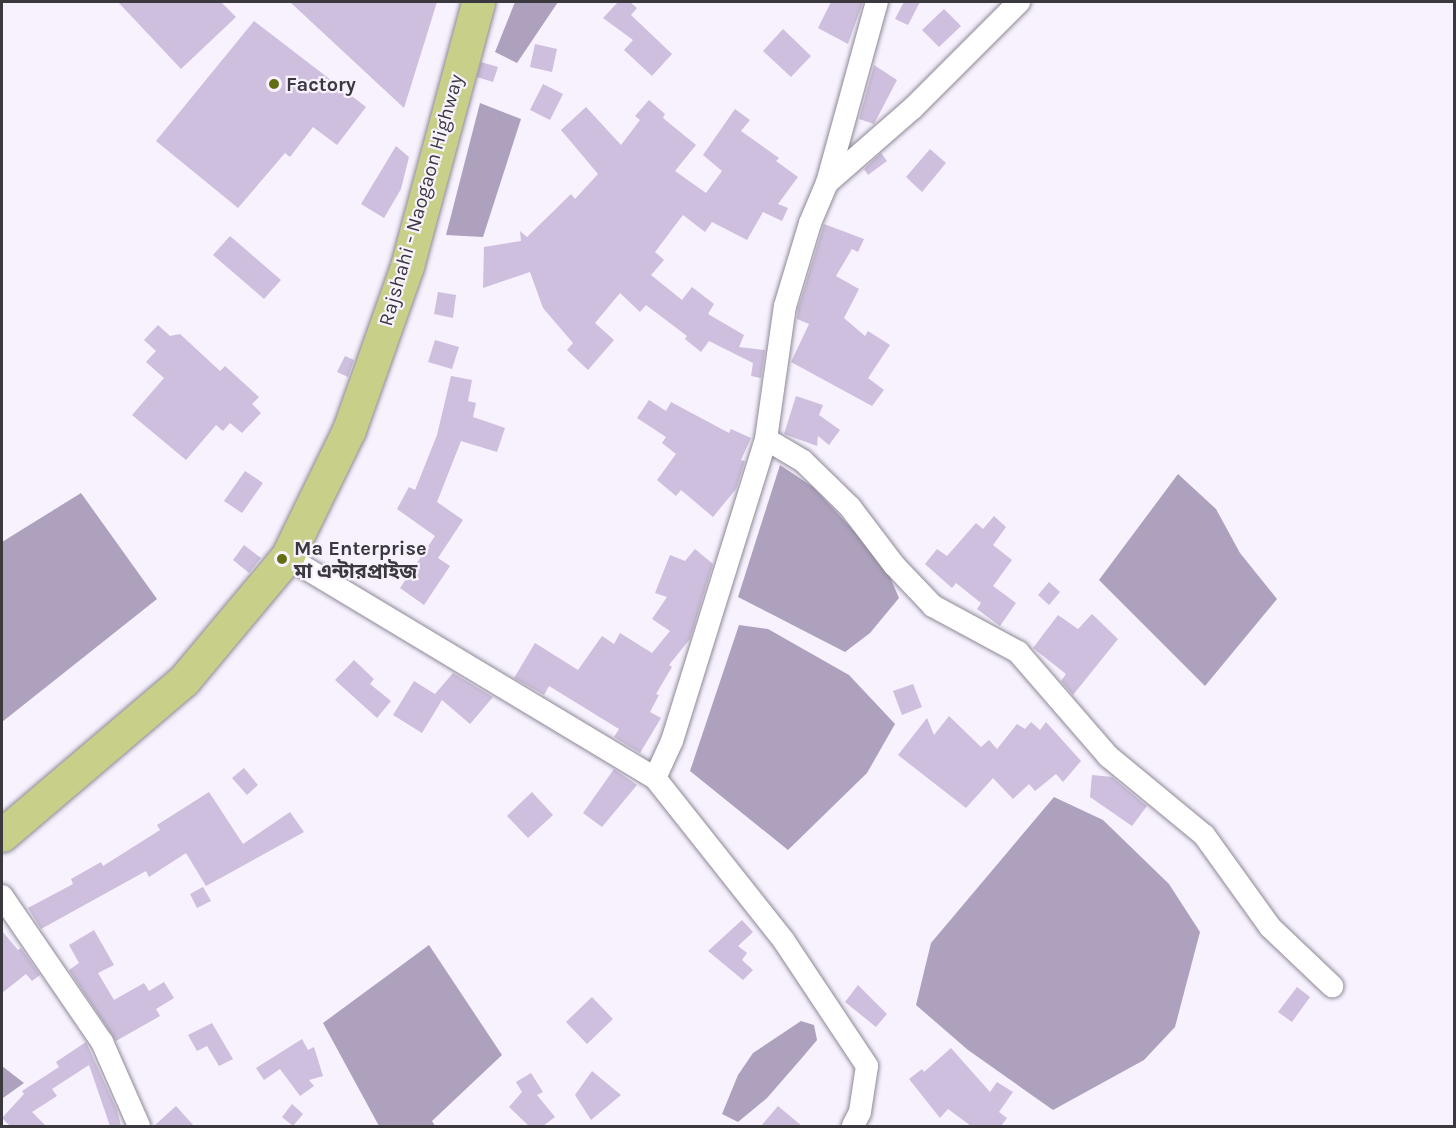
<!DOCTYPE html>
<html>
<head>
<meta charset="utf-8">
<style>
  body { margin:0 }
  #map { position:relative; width:1456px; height:1128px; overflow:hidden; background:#f7f2fe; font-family:Karla,"Noto Sans Bengali",sans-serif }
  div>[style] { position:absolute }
  .water>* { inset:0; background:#aea1bd }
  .building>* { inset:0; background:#cdbfdd }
  .roads { filter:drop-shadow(0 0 2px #8e8896) drop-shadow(0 0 2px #8e8896) }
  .street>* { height:22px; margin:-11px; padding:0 11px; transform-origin:11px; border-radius:11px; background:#fff }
  .primary>* { height:33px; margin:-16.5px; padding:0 16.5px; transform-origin:16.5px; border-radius:16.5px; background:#c7cf89 }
  .dots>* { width:16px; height:16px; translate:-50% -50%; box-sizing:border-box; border:3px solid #f7f2fe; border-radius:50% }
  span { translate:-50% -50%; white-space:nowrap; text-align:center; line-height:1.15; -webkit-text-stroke:4.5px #f7f2fe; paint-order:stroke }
  .poi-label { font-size:20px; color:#3b383e; font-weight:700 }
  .left { translate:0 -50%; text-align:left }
  .street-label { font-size:20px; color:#3b383e }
  .frame { position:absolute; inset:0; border:3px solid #3b383e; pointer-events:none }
</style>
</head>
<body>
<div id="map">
  <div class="water">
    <div style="clip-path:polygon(515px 2px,558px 2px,517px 63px,495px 52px)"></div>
    <div style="clip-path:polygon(480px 103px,521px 119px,483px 237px,446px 235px)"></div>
    <div style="clip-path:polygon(780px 465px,813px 487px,884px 563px,899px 598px,870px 633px,845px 652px,738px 597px)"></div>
    <div style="clip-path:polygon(1178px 474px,1216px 509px,1240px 553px,1277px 599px,1205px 686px,1099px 580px)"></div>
    <div style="clip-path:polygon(81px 493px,157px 599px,2px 722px,2px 542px)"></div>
    <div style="clip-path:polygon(739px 625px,768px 629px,849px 675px,895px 724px,867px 773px,788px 850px,690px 771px)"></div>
    <div style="clip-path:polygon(1054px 797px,1103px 820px,1169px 884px,1200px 932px,1175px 1027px,1144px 1060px,1053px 1110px,968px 1050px,916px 1005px,931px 943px)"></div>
    <div style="clip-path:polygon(429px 945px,502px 1055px,432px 1121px,435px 1126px,379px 1126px,323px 1023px)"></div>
    <div style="clip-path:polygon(801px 1021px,814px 1025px,817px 1040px,801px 1059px,767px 1098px,738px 1122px,722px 1114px,738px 1075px,753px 1053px)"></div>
    <div style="clip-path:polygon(2px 1066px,24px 1083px,3px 1098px,2px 1104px)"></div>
  </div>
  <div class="building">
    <div style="clip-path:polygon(118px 2px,221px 2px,236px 17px,181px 69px)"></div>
    <div style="clip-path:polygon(290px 2px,437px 2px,404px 108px,376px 82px)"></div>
    <div style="clip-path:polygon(618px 2px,630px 2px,637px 8px,631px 15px,672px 54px,652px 76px,624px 50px,633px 40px,603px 18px)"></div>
    <div style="clip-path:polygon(831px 2px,863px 2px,848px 44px,818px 28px)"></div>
    <div style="clip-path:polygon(904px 2px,920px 2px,908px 25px,895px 19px)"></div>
    <div style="clip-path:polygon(944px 9px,961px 26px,939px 47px,922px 30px)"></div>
    <div style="clip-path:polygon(254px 21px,366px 107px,337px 145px,313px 127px,290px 157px,285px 153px,238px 208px,156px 141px)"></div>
    <div style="clip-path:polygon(783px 29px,811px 56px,791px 77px,763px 51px)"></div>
    <div style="clip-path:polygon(535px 44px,557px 49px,552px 72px,530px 67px)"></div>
    <div style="clip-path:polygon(481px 62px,498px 67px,493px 82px,477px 77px)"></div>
    <div style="clip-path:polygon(874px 65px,897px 80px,874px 124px,859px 119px)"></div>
    <div style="clip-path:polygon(543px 84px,563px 94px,550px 120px,530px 110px)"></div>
    <div style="clip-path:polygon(649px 100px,665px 114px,663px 118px,696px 145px,675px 171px,706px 193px,722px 171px,703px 155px,735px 109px,750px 120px,741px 131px,779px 158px,776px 161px,798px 177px,778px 204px,788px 208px,782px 221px,763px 212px,747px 240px,712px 222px,705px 232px,683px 215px,655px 252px,664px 260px,651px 275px,682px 300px,692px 287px,714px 304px,708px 314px,744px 335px,739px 347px,765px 350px,761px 378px,751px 376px,753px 363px,709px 341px,701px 352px,685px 339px,687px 336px,646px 305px,640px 312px,620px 293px,595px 323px,614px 340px,588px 370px,567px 350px,573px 343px,543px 308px,530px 272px,483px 288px,484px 247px,521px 241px,520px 231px,527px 237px,571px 194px,575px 199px,598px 174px,561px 130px,586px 107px,621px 145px,640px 120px,635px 116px)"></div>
    <div style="clip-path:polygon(396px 146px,409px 157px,401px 189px,384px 218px,361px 204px)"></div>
    <div style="clip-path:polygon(930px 149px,946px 163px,922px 192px,906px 177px)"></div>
    <div style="clip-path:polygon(881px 153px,887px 161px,868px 175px,864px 169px)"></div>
    <div style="clip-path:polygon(824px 224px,864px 239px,858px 252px,852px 249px,836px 276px,859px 289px,844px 318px,865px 336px,868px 331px,890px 345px,868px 378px,884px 390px,872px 406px,791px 362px,809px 324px,797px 319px,798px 309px)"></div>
    <div style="clip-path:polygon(230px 236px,281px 280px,264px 299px,213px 255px)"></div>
    <div style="clip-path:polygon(438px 292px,456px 295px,453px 318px,434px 314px)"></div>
    <div style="clip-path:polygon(158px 325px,170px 336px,180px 334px,220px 371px,225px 366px,259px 397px,252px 404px,261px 413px,242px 433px,230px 423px,223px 431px,216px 425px,186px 460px,132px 415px,164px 378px,146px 362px,156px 351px,144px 340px)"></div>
    <div style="clip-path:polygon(435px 340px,459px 347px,452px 369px,428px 362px)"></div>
    <div style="clip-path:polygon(345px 356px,354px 360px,348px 377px,337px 372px)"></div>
    <div style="clip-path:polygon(451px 376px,472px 380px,468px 401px,476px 403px,473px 417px,505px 428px,497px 452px,461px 441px,437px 502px,463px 520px,438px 558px,450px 566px,424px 605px,400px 588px,435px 536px,397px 509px,409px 487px,415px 490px,437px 435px)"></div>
    <div style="clip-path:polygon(796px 396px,823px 405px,819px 415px,840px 430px,829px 445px,818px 436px,817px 446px,784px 434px)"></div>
    <div style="clip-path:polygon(649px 400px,666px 411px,671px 402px,729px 433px,731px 429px,751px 438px,741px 460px,745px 461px,736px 489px,713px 517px,681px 490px,676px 496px,657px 480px,676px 454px,662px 443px,666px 437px,637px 418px)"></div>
    <div style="clip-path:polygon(245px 471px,263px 483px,242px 513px,224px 501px)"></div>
    <div style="clip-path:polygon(994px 516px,1006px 527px,993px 545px,1012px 560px,993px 586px,1016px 603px,1000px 626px,977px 609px,981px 603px,956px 583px,952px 588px,925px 564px,937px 549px,947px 556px,976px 523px,983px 529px)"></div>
    <div style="clip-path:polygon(244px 545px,261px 558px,249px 573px,233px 560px)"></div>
    <div style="clip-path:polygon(695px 549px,713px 564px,690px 639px,669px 665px,672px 667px,656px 694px,659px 695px,650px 712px,661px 718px,640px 753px,614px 737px,619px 729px,549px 686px,544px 695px,514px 678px,535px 643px,578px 670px,602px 636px,614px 644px,620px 633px,652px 653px,670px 631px,652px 619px,667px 597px,655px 593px,670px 555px,685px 561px)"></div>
    <div style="clip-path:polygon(1049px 582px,1060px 592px,1049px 605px,1038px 595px)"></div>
    <div style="clip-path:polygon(1092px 614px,1118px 639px,1073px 695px,1061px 681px,1066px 674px,1033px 648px,1058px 615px,1078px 629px)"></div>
    <div style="clip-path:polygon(354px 660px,374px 679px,370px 684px,391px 701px,377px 718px,335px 680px)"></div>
    <div style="clip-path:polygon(453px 673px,493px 697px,470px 724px,442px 700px,422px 733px,393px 715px,414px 681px,435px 694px)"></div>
    <div style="clip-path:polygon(913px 684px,922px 707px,902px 715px,893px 691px)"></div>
    <div style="clip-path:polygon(949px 716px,981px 747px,989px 740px,997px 749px,1017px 724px,1025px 729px,1031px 722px,1040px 730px,1046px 722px,1081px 761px,1063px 782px,1056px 774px,1035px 791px,1029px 784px,1013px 799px,993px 778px,966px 808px,898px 755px,927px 718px,934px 735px)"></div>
    <div style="clip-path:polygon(244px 768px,258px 785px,247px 795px,232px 778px)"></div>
    <div style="clip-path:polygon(614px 769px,637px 785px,602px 827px,583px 813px)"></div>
    <div style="clip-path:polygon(1092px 775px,1112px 777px,1147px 806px,1132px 826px,1090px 797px)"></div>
    <div style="clip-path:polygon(209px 792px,243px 844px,290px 812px,304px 832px,206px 886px,186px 853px,149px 877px,146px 871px,41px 929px,28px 908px,73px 884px,71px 879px,101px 862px,103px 866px,160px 830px,157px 825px)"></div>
    <div style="clip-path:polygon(532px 792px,553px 815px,528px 838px,507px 816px)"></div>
    <div style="clip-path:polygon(203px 887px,211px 901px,197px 908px,190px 894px)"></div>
    <div style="clip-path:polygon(742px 920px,753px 932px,738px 946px,747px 953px,742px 960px,753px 970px,743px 980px,708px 951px)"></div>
    <div style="clip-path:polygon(94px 930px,114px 965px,98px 973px,114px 1000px,144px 983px,149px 991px,164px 982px,174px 998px,156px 1009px,160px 1016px,116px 1041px,69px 970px,79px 963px,69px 945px)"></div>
    <div style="clip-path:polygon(2px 931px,18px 950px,21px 948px,40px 975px,32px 981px,26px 974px,2px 993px)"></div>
    <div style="clip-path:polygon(858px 985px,887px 1014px,876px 1027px,845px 1002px)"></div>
    <div style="clip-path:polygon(1297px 987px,1310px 997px,1292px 1022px,1278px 1012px)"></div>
    <div style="clip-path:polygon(592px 997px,613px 1019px,587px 1044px,566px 1022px)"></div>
    <div style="clip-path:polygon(212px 1023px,233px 1059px,219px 1066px,207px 1046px,197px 1051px,188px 1035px)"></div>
    <div style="clip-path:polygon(302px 1039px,308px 1050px,314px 1047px,323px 1076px,309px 1080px,314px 1086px,300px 1096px,280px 1069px,264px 1080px,256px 1068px)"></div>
    <div style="clip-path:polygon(86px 1042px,117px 1110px,121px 1126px,110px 1126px,89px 1065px,52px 1089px,57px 1096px,32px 1112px,46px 1126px,10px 1126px,2px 1118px,24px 1094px,22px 1091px,59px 1067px,56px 1062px)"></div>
    <div style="clip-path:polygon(951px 1048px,990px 1092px,997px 1082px,1013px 1092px,999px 1112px,1007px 1118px,1001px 1126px,971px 1126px,948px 1109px,940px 1118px,909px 1079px,922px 1069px,924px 1072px)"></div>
    <div style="clip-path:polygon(592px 1071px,621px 1095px,591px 1120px,575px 1095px)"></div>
    <div style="clip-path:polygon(531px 1073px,543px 1092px,537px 1095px,555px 1117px,543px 1126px,529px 1126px,509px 1107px,522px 1092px,516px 1082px)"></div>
    <div style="clip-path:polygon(292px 1104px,303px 1114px,293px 1126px,282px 1117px)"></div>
    <div style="clip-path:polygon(176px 1106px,194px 1126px,154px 1126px)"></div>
    <div style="clip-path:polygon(778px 1106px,802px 1126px,761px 1126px)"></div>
  </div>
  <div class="roads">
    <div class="street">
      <div style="left:827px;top:183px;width:114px;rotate:-41.1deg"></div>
      <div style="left:913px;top:108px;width:150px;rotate:-45deg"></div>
      <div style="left:766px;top:439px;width:43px;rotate:30.7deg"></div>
      <div style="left:803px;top:461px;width:66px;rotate:44.4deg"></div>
      <div style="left:850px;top:507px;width:73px;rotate:52.8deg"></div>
      <div style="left:894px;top:565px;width:57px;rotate:46.4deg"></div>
      <div style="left:933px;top:606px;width:97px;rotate:28.4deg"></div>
      <div style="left:1018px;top:652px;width:138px;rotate:49.1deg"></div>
      <div style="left:1108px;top:756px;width:124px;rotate:39.5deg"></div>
      <div style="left:1204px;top:835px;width:113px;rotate:54.3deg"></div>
      <div style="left:1270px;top:927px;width:86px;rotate:43.6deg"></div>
      <div style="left:287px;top:557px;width:429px;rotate:31deg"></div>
      <div style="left:655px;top:778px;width:208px;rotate:51.6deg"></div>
      <div style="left:784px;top:941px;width:150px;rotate:56.4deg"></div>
      <div style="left:867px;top:1066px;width:47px;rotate:98.7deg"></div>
      <div style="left:860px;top:1112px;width:16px;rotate:117deg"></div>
      <div style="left:655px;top:778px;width:41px;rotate:-65.3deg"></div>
      <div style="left:672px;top:741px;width:316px;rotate:-72.7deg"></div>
      <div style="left:766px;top:439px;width:134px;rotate:-81.9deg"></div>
      <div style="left:785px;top:306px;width:87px;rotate:-73.2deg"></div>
      <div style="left:810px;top:223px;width:43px;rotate:-67deg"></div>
      <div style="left:827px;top:183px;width:188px;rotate:-74.6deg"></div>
      <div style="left:2px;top:896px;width:177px;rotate:55.6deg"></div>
      <div style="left:102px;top:1042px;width:92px;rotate:66.2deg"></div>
    </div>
    <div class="primary">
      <div style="left:2px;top:835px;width:239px;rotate:-40.4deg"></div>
      <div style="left:184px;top:680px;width:160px;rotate:-50.1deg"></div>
      <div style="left:287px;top:557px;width:141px;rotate:-64deg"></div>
      <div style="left:349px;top:430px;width:174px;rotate:-70.5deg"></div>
      <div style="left:407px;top:266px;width:273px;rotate:-74.9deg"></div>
    </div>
  </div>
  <div class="dots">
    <div style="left:274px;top:84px;background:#636d13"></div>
    <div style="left:282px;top:559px;background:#636d13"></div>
  </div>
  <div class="poi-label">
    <span class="left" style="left:286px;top:84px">Factory</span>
    <span class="left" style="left:294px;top:560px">Ma Enterprise<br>মা এন্টারপ্রাইজ</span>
  </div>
  <div class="street-label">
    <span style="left:421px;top:200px;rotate:-74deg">Rajshahi - Naogaon Highway</span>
  </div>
  <div class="frame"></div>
</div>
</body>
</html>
